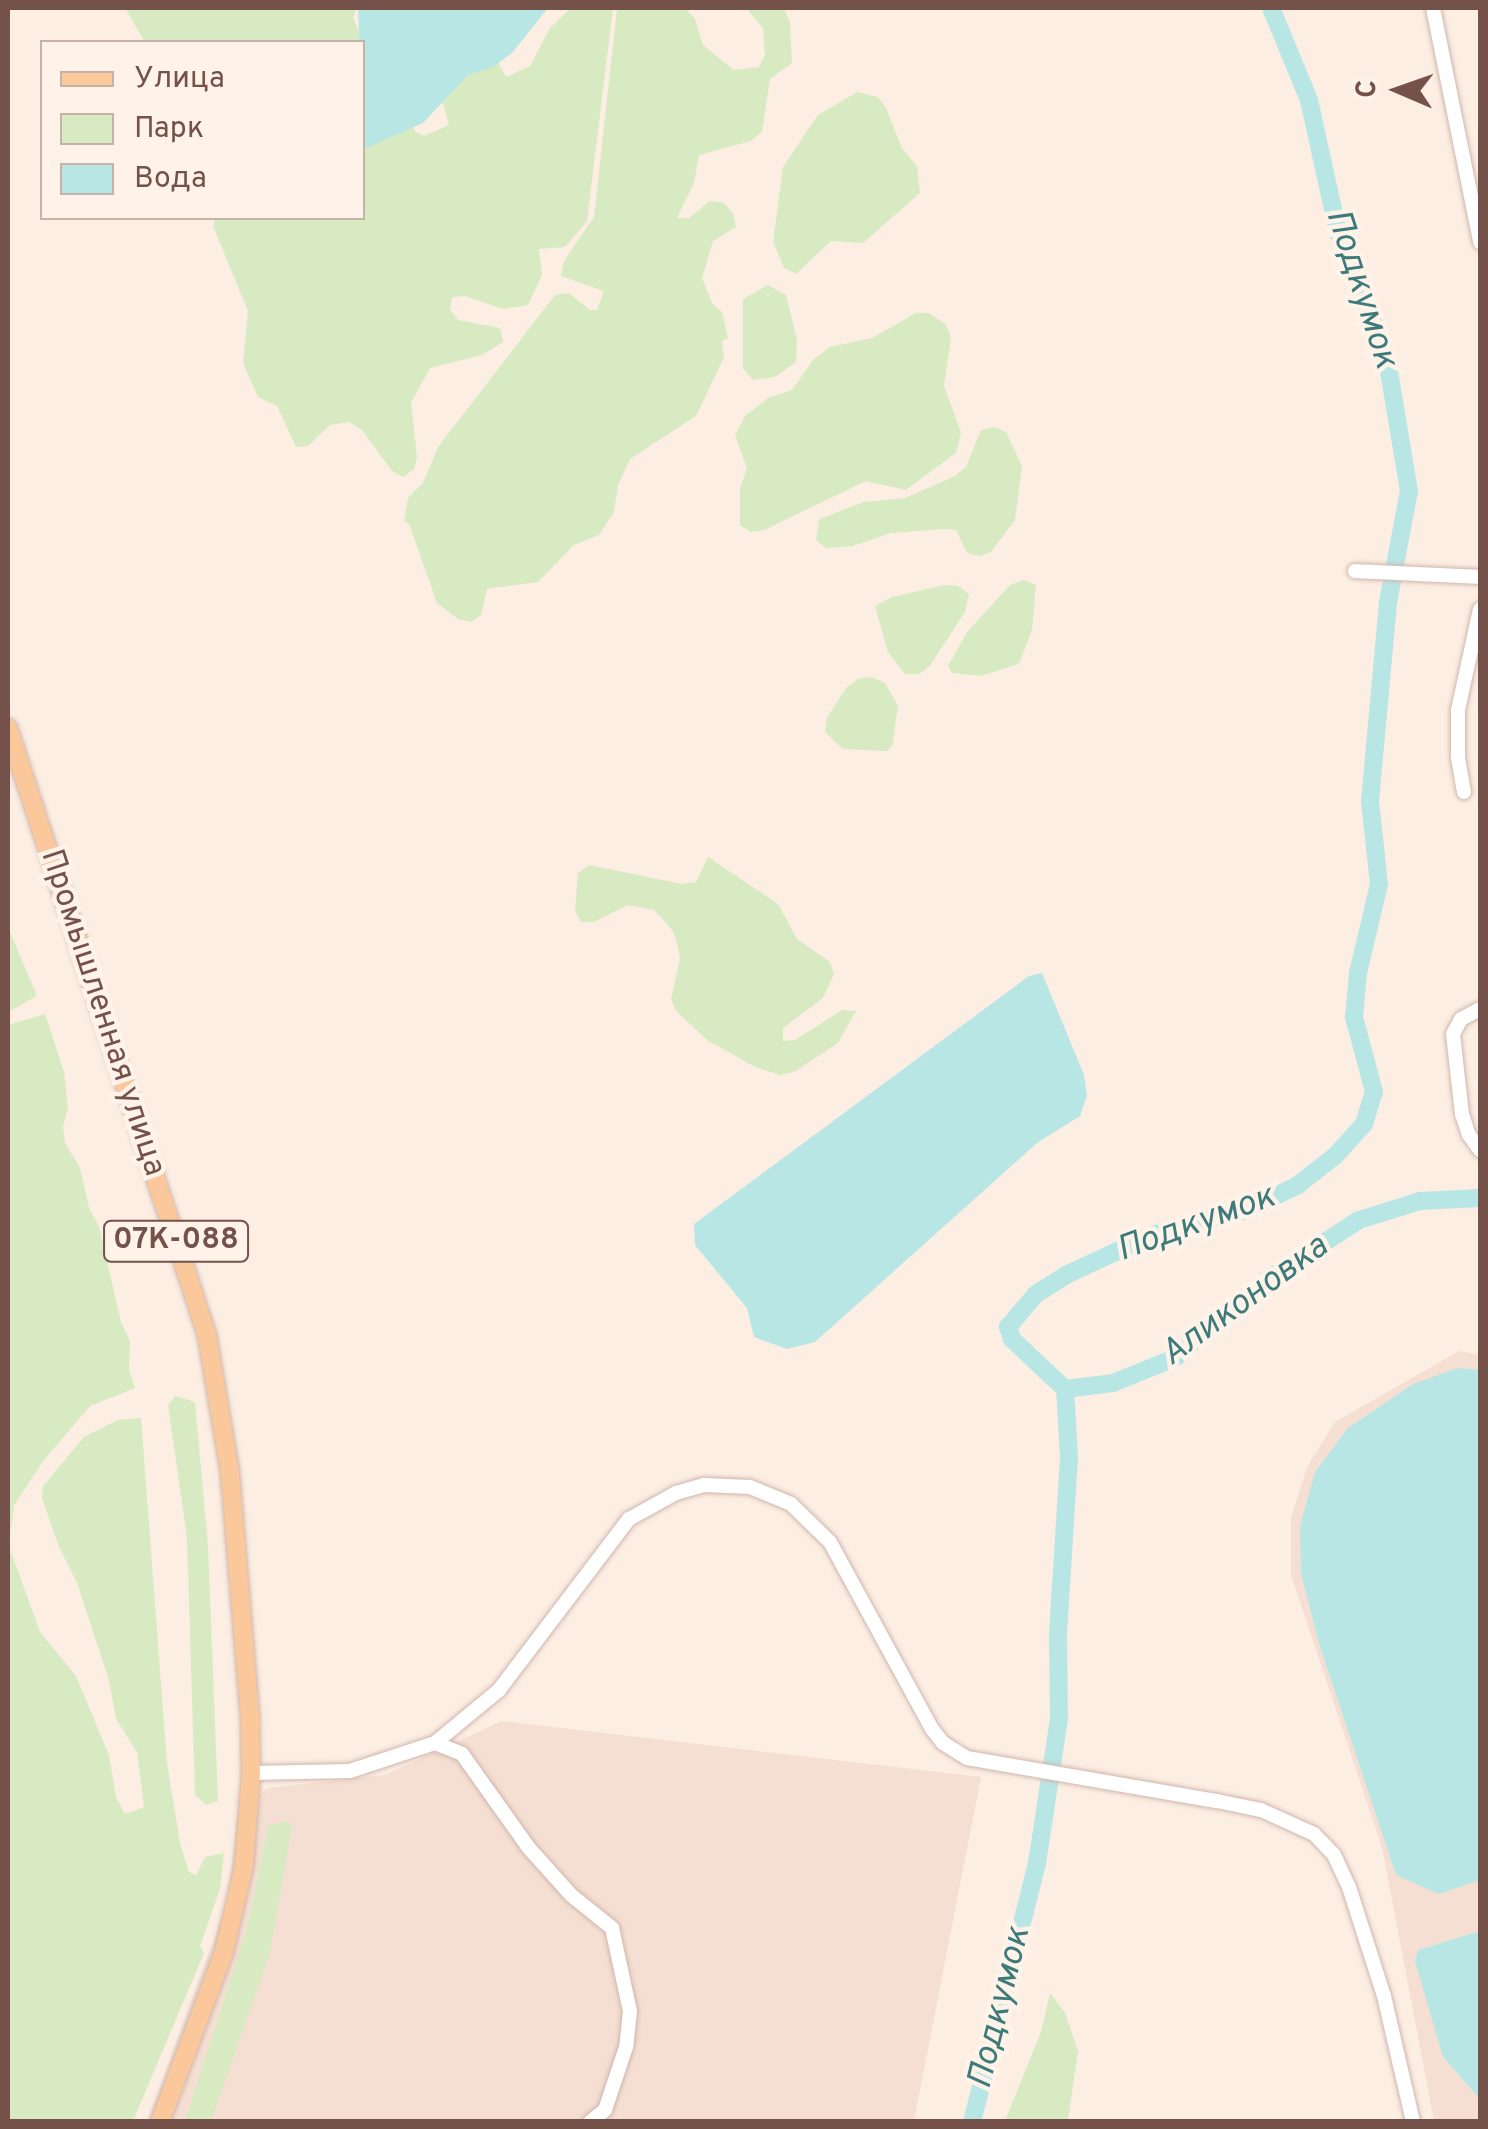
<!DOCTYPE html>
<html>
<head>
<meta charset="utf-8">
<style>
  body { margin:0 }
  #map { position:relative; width:1488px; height:2129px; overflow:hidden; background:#fceee3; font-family:Overpass,sans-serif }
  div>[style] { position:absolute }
  .residential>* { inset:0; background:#f4dfd2 }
  .green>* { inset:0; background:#d8eac2 }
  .water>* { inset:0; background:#b8e6e5 }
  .river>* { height:18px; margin:-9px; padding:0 9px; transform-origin:9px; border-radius:9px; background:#b8e6e5 }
  .roads { filter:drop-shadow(0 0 2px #d0b6ad) drop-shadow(0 0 2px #d0b6ad) }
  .minor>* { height:14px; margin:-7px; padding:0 7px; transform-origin:7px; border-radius:7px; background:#fff }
  .major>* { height:18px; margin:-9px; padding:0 9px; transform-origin:9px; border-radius:9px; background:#fbc89b }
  span { translate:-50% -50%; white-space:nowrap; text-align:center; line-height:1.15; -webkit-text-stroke:9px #fff3e9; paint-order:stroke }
  .shield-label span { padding:2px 8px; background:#fff3e9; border:2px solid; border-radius:8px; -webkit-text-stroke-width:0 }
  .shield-label { font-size:30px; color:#745149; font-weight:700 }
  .street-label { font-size:32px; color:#745149 }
  .water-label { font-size:35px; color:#3d7a7a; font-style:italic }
  .frame { position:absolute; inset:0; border:10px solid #745149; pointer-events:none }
  .legend { position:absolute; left:40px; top:40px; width:325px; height:180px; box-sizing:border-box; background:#fff3e9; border:2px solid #c7b2a9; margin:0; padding:12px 18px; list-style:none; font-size:30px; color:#745149 }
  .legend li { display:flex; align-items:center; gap:20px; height:50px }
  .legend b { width:50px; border:2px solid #c7b2a9 }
  .north { position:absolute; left:1348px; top:40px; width:100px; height:100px; -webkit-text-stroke:8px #fff3e9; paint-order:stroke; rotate:272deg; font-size:28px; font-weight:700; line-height:40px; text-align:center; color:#745149 }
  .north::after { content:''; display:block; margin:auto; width:35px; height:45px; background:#745149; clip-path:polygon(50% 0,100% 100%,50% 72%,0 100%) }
</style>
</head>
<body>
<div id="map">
  <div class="residential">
    <div style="clip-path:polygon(1459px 1351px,1480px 1355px,1480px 2121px,1434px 2121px,1382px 1847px,1291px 1575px,1291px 1518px,1307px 1467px,1335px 1422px)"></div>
    <div style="clip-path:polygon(502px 1721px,981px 1777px,914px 2121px,147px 2122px,227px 1903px,238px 1810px,268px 1788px,385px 1775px)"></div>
  </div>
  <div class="green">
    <div style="clip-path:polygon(125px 8px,357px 8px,353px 17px,360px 35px,370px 44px,416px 132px,424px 136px,449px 125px,436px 77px,496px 29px,499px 64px,506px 77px,530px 66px,550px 28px,571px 8px,613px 8px,587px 221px,565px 247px,539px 249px,542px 275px,528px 305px,503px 309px,465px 296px,452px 297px,450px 310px,458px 320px,500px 328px,503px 342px,482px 355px,430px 368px,411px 403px,417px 457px,414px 469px,403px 477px,392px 471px,362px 430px,349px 422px,330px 425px,308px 446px,296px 447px,277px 406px,258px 397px,243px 363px,248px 311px,213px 226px,215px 218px,362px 218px,362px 42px,145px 42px)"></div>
    <div style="clip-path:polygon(617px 8px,686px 9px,695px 19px,703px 45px,734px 70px,759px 67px,765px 55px,763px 28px,746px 8px,784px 8px,790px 23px,792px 63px,770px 79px,762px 132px,751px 141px,699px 155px,694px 183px,677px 218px,689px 218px,710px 201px,724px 203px,733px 213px,736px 227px,713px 241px,702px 278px,712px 303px,722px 312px,728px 338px,722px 341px,724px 357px,696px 416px,630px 459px,618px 485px,614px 512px,599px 535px,574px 545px,538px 582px,487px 589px,481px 615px,471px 622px,458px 619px,437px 603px,409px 524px,404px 521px,408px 498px,423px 483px,438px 447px,555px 295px,569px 293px,590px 310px,597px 310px,604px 291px,561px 276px,564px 261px,594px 217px)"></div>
    <div style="clip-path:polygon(857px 92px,878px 97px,886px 108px,902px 148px,917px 166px,920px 193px,863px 243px,831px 241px,796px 274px,784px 268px,773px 242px,783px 167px,818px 115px)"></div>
    <div style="clip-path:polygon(768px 285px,786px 295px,797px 340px,796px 362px,775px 377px,753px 380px,743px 369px,743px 299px)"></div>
    <div style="clip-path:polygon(916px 313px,929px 313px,946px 325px,951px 338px,944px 386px,961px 432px,956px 453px,906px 490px,866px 481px,764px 530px,751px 532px,740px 525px,740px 489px,747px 468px,735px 435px,745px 416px,768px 398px,792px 390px,813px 360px,830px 347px,872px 338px)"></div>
    <div style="clip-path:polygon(994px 427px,1006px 432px,1022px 466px,1015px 520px,991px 552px,979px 556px,967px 553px,956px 530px,943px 529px,891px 533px,853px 546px,826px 548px,816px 540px,819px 519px,864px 502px,905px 498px,955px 476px,966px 467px,981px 430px)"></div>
    <div style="clip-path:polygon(1024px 580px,1036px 585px,1032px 630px,1019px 664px,981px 676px,952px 673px,948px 666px,967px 632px,1010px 585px)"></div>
    <div style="clip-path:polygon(945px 585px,958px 586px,969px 594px,965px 612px,929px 667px,919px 674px,905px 674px,888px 652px,875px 606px,892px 597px)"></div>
    <div style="clip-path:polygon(872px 677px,885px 683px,898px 706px,892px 746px,887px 751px,843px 749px,825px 732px,827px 718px,846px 688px,858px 679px)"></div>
    <div style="clip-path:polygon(708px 857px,778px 904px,797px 939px,830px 962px,834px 974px,823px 998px,783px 1028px,783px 1041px,795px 1040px,842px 1010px,856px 1011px,838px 1043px,794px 1072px,780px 1075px,755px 1067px,707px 1040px,676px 1011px,671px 999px,680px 958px,677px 944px,673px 931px,654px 910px,628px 905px,594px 922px,581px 922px,575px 911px,578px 873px,589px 865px,682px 884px,696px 882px)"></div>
    <div style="clip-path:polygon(8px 927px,37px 996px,8px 1012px)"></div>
    <div style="clip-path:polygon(45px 1014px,64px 1072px,68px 1108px,63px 1127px,65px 1143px,80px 1168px,89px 1208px,99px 1226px,121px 1322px,130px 1341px,129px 1369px,135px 1388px,90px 1406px,44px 1460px,14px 1505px,9px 1546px,40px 1632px,76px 1676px,109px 1755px,116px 1797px,125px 1814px,144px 1807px,137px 1752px,116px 1719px,109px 1680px,77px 1583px,59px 1547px,42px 1498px,43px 1486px,84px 1437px,118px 1420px,141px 1418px,167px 1763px,180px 1843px,189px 1872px,196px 1875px,205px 1857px,224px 1853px,220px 1889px,200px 1946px,204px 1953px,133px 2121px,8px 2121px,8px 1025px)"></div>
    <div style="clip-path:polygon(175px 1396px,195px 1402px,208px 1545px,218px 1801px,206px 1805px,195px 1795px,187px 1538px,168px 1405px)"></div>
    <div style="clip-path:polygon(287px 1821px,292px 1826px,270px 1953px,211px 2121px,185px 2121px,247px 1928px,268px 1826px)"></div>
    <div style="clip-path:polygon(1050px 1993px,1065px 2013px,1078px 2051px,1068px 2121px,1005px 2121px,1041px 2032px)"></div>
  </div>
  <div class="water">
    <div style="clip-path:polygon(358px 8px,548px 8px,512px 53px,493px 67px,468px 75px,423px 123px,364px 149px)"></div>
    <div style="clip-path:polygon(1042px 973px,1084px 1075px,1087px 1096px,1080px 1116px,1037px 1143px,815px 1342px,787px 1349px,754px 1337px,747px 1308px,695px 1245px,694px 1224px,1029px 976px)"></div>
    <div style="clip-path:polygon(1458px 1368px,1480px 1370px,1480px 1880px,1439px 1894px,1396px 1875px,1320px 1647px,1301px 1573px,1300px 1526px,1315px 1472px,1348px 1428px,1413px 1384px)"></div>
    <div style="clip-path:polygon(1480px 1931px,1480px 2099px,1443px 2057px,1415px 1961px,1418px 1950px)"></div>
  </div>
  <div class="river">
    <div style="left:1065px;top:1389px;width:48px;rotate:-7.1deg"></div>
    <div style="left:1113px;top:1383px;width:67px;rotate:-22deg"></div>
    <div style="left:1175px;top:1358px;width:116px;rotate:-40.8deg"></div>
    <div style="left:1263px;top:1282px;width:114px;rotate:-32.9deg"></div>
    <div style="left:1359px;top:1220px;width:64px;rotate:-17.3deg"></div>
    <div style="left:1420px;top:1201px;width:60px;rotate:-2.9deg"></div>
    <div style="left:972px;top:2122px;width:267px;rotate:-75.9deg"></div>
    <div style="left:1037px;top:1863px;width:146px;rotate:-81.3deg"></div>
    <div style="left:1059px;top:1719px;width:86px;rotate:-90.7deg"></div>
    <div style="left:1058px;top:1633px;width:177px;rotate:-86.4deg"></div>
    <div style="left:1069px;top:1456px;width:67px;rotate:-93.4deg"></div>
    <div style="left:1065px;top:1389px;width:73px;rotate:-136.7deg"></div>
    <div style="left:1012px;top:1339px;width:13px;rotate:-108deg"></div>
    <div style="left:1008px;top:1327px;width:43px;rotate:-49.7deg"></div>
    <div style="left:1036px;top:1294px;width:36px;rotate:-32deg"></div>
    <div style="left:1066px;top:1275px;width:95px;rotate:-24.9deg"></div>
    <div style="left:1152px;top:1235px;width:98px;rotate:-14.7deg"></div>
    <div style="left:1247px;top:1210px;width:57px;rotate:-26.1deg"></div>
    <div style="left:1298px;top:1185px;width:48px;rotate:-38.3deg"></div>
    <div style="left:1336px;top:1155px;width:42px;rotate:-47.9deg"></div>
    <div style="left:1364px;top:1124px;width:34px;rotate:-73deg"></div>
    <div style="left:1374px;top:1092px;width:78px;rotate:-104.9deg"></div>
    <div style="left:1354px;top:1017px;width:44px;rotate:-84.8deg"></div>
    <div style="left:1358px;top:973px;width:91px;rotate:-76.7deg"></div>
    <div style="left:1379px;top:884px;width:83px;rotate:-96.2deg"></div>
    <div style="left:1370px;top:801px;width:200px;rotate:-84.8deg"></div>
    <div style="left:1388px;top:602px;width:113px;rotate:-79.3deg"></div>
    <div style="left:1409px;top:491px;width:134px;rotate:-99.5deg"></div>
    <div style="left:1387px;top:359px;width:136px;rotate:-111.1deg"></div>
    <div style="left:1338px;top:232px;width:135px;rotate:-102.4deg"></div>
    <div style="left:1309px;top:100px;width:100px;rotate:-112.4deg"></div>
  </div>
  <div class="roads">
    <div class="minor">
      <div style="left:1433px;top:8px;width:239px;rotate:78.6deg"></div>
      <div style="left:1355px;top:571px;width:125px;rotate:2.7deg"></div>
      <div style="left:1464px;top:792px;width:36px;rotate:-100deg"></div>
      <div style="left:1458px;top:757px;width:47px;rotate:-90deg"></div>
      <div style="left:1458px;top:710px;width:103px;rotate:-77.7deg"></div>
      <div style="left:1480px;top:1009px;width:21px;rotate:152deg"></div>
      <div style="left:1461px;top:1019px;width:17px;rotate:118deg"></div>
      <div style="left:1453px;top:1034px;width:81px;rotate:83.6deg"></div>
      <div style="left:1462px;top:1114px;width:22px;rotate:72deg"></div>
      <div style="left:1469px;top:1135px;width:19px;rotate:54deg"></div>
      <div style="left:435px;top:1743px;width:29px;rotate:22deg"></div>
      <div style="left:462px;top:1754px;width:114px;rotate:54.6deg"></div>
      <div style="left:528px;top:1847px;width:64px;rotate:48.1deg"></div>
      <div style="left:571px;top:1895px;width:53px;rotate:38.8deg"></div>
      <div style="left:612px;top:1928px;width:85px;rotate:77.8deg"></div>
      <div style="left:630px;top:2011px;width:36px;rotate:96deg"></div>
      <div style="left:626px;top:2047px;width:66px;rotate:108.4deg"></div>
      <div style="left:605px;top:2110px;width:19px;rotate:141deg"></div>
      <div style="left:251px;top:1773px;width:99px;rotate:-1.2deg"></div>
      <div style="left:350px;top:1771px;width:89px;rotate:-18.2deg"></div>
      <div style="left:435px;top:1743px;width:83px;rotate:-39.6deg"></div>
      <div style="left:499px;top:1690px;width:215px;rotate:-52.8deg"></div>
      <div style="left:629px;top:1519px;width:54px;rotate:-29deg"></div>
      <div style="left:676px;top:1493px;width:29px;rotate:-16deg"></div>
      <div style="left:704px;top:1485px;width:46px;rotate:2.5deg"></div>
      <div style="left:750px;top:1487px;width:44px;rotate:22.5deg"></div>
      <div style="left:791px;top:1504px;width:54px;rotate:44.3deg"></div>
      <div style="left:830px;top:1542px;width:213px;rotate:61.4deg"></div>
      <div style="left:932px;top:1729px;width:18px;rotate:52deg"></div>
      <div style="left:943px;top:1743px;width:28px;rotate:32deg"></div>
      <div style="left:967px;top:1758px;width:254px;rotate:9.8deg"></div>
      <div style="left:1217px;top:1801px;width:45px;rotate:11.6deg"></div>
      <div style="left:1261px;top:1810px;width:58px;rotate:24.4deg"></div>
      <div style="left:1314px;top:1834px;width:29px;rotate:46deg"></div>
      <div style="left:1334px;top:1855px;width:35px;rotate:65deg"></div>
      <div style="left:1349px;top:1887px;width:114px;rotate:72.2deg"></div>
      <div style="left:1384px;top:1996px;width:129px;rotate:77deg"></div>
    </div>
    <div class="major">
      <div style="left:8px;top:728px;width:639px;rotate:71.85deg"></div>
      <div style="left:207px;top:1335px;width:140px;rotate:80.5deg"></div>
      <div style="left:230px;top:1473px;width:245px;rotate:85.3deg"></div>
      <div style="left:250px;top:1717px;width:56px;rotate:89deg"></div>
      <div style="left:251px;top:1773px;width:93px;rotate:94.3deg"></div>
      <div style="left:244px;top:1866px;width:88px;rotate:103.1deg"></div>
      <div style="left:224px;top:1952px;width:182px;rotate:110.6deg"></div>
    </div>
  </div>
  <div class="shield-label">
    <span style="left:176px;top:1241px">07К-088</span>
  </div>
  <div class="street-label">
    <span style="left:102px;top:1013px;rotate:72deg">Промышленная улица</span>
  </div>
  <div class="water-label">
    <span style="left:1361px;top:289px;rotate:72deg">Подкумок</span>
    <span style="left:1196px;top:1224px;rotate:-20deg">Подкумок</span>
    <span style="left:1245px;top:1301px;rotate:-36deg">Аликоновка</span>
    <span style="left:1000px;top:2008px;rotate:-76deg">Подкумок</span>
  </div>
  <div class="frame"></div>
  <ul class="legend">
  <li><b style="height:12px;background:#fbc89b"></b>Улица</li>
  <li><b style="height:28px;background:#d8eac2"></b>Парк</li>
  <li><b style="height:28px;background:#b8e6e5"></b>Вода</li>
  </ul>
  <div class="north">С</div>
</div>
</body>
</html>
